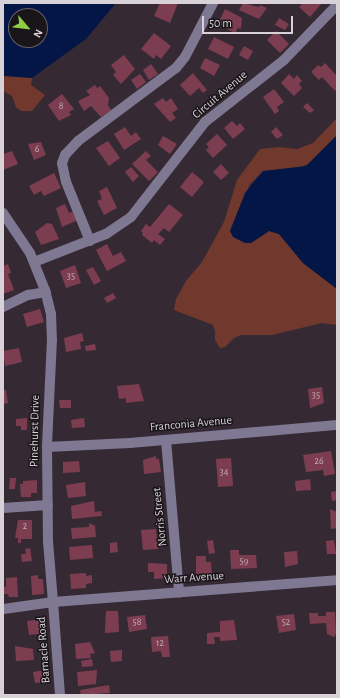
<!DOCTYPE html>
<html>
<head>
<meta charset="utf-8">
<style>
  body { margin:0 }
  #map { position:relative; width:340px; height:698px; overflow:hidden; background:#352a34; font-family:"Alegreya Sans",sans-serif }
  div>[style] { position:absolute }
  .green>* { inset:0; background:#71392d }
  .water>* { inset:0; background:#041645 }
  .building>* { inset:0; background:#7d3d51 }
  .minor>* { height:10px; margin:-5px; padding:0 5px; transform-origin:5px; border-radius:5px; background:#7f7893 }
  span { translate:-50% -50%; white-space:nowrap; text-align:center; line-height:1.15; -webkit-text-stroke:3px #1a1519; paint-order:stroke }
  .number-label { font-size:10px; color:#c2acb6 }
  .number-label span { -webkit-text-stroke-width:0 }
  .street-label { font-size:12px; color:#d9d1d8 }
  .frame { position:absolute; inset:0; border:4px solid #d9d1d8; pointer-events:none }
  .north { position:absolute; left:8px; top:8px; width:40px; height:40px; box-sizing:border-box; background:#1a1519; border:1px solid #666065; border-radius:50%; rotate:118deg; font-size:11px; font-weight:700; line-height:16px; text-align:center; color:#d9d1d8 }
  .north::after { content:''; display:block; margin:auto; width:14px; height:18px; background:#8fcd42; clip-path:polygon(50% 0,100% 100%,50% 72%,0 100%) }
  .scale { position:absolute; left:202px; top:16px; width:91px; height:18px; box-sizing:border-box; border:2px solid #d9d1d8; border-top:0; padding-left:5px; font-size:12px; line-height:14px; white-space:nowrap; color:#d9d1d8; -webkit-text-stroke:3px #1a1519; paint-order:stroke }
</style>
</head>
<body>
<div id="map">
  <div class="green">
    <div style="clip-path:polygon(12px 75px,32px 78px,31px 85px,45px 95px,32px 111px,21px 111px,16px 107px,12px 96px,3px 91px,3px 76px)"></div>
    <div style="clip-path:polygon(337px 118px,337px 135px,311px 163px,298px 168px,263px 171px,250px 184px,230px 231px,251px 243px,269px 231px,279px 234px,303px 263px,337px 289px,337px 325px,322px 323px,272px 335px,241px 335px,234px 338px,225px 347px,220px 348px,215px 340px,215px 331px,213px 325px,174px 310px,176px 299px,186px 281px,202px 262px,224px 222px,237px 180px,260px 149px,279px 147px,297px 149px,313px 143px)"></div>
  </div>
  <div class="water">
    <div style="clip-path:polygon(evenodd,3px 3px,116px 3px,86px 39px,32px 78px,3px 76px,3px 3px,16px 16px,40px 16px,40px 40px,16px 40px,16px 16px)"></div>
    <div style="clip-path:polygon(337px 135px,337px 289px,303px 263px,279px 234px,269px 231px,251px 243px,245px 243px,233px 237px,230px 231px,245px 193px,263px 171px,306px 166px)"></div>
  </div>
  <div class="building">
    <div style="clip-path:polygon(160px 3px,178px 3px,170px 23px,154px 16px)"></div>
    <div style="clip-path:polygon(243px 3px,259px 7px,260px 5px,267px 8px,259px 19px,239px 10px)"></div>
    <div style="clip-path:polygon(303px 3px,322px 3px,310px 17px,299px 7px)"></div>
    <div style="clip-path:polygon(225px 9px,242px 18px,241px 29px,238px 28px,235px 33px,218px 24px)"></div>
    <div style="clip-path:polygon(279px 18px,289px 24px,285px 30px,275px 25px)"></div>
    <div style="clip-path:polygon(276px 31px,289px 44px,280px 53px,267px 40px)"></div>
    <div style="clip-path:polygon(154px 33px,171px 46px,161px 59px,156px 55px,154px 59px,141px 49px)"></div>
    <div style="clip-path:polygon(214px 37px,234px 47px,228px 59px,208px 49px)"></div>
    <div style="clip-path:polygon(244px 46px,253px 51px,248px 60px,239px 55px)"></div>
    <div style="clip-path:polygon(124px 55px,135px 69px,121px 84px,113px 75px,116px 72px,111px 65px)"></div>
    <div style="clip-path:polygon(205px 58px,220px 65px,214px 76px,200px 68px)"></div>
    <div style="clip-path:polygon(325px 63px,337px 76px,337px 88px,335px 91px,322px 77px,319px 80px,311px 72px,318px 65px,321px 67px)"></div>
    <div style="clip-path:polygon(151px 64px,158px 74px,149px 80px,143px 70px)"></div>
    <div style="clip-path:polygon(193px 73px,207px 90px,203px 93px,199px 88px,190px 96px,180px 85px)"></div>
    <div style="clip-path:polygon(140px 74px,146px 82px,137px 89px,131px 80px)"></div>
    <div style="clip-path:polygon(289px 74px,294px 79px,297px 75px,302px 81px,299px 84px,302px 88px,294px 96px,281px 83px)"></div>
    <div style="clip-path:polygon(95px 85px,97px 88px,100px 86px,109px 98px,108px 105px,111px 110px,101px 117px,91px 106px,84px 111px,78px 101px,90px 95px,86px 91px)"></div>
    <div style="clip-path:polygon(274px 89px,284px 102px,277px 107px,279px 111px,275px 114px,263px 97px)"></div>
    <div style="clip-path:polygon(62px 94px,74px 109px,69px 112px,71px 115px,59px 121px,48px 105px)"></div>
    <div style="clip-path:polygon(163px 98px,166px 102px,171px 98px,178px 109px,172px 113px,176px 118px,170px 122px,154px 104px)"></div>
    <div style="clip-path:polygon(307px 103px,314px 110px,310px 113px,303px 107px)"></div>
    <div style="clip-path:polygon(232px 121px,237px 126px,240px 123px,245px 129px,233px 139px,224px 128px)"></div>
    <div style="clip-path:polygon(125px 127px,131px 136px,136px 132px,141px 139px,124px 150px,114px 134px)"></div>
    <div style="clip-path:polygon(276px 127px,283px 135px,277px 139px,271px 132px)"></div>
    <div style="clip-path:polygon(217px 134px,227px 145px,213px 158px,206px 150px,209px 147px,206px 144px)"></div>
    <div style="clip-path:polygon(163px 136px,177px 144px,170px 154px,158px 145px)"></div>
    <div style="clip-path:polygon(108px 141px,120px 158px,109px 166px,96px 148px)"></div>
    <div style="clip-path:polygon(41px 142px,46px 155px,34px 160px,28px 144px)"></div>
    <div style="clip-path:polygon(12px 151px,18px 164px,3px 170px,3px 154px)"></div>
    <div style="clip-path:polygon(146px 151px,151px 156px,146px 160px,158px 172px,149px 181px,132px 164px)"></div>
    <div style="clip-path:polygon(221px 164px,229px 173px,221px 180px,213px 172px)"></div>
    <div style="clip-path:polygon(131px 167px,139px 176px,133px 182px,125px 172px)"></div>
    <div style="clip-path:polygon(192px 172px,204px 182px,192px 197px,180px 187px)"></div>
    <div style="clip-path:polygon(54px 173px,61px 188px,44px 196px,41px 191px,34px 195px,29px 186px)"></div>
    <div style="clip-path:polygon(107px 187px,117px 208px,104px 215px,97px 201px,102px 199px,99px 191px)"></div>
    <div style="clip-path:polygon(65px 204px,69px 213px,74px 211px,78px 220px,62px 227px,56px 208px)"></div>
    <div style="clip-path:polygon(169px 204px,183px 215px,169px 232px,164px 228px,158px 234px,165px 239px,160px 245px,154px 240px,152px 243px,142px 235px,143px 233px,141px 231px,146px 224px,150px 227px)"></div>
    <div style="clip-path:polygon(47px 223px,52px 224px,59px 239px,41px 245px,35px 232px)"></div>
    <div style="clip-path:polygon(107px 244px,113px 256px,121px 252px,126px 261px,107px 271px,96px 250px)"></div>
    <div style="clip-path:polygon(8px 264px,11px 273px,8px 274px,14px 290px,3px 294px,3px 266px)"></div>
    <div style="clip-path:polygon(75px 265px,81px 283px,66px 288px,60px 271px)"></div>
    <div style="clip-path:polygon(93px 267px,101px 281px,94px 285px,86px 270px)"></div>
    <div style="clip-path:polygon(113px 293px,116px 298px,107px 303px,104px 298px)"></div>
    <div style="clip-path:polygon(40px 309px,44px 322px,27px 327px,23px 314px)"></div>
    <div style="clip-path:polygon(82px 333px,84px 341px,80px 342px,81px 349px,66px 352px,64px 338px)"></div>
    <div style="clip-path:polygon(95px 344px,96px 350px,86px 351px,85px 346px)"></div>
    <div style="clip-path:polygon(19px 348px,22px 362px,5px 366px,3px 351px)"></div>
    <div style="clip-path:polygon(139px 384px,144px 401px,126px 403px,126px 398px,119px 399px,117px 386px)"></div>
    <div style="clip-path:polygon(322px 387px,324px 403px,310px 408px,308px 389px)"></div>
    <div style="clip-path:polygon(3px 390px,6px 390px,8px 403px,3px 404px)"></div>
    <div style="clip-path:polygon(59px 400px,71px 400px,71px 408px,60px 408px)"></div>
    <div style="clip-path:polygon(27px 418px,27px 430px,21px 430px,21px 426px,16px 426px,16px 419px)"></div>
    <div style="clip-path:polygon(84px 418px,85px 427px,72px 428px,71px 420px)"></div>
    <div style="clip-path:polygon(331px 451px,335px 474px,324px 476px,323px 470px,306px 472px,303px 455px)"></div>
    <div style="clip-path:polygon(156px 456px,156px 459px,159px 459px,161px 472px,144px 474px,143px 460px)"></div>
    <div style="clip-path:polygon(231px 458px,233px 486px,218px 487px,216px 459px)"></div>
    <div style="clip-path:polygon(79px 461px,80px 472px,63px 473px,63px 462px)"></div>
    <div style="clip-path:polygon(10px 478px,16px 478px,15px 489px,9px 489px)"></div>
    <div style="clip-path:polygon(310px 479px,311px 490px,296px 491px,295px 481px)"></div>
    <div style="clip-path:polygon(37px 480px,37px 493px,31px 493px,31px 497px,21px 497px,20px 484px,23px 484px,23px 481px)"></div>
    <div style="clip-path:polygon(85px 482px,86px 496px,68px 498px,66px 485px)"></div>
    <div style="clip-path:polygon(337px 491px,337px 500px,332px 501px,331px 492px)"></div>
    <div style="clip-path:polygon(94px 501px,95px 512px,101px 511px,102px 516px,72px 519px,71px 506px)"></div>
    <div style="clip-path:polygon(330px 509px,337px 512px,337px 528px,331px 529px)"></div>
    <div style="clip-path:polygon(18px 520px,32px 520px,32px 539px,21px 539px,21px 543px,18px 543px,18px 538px,15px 538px)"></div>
    <div style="clip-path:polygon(89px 523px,95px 526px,96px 537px,72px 539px,71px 528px,89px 527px)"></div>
    <div style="clip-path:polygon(156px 529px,158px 549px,143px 550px,141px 530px)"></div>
    <div style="clip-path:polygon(213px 540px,215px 553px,209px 554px,207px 541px)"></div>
    <div style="clip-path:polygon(334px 540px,336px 554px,327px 554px,326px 541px)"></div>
    <div style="clip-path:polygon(117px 542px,118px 552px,110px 553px,110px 543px)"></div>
    <div style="clip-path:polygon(92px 545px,93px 558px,70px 560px,69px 547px)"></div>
    <div style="clip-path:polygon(30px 548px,32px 561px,22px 562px,21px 554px,26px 554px,25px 549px)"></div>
    <div style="clip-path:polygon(230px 550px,239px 550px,239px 555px,256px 555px,257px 568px,231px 569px)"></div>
    <div style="clip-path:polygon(297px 551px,298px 564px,285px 567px,284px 552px)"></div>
    <div style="clip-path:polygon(196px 556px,206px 556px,206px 562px,211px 562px,212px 576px,196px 576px)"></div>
    <div style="clip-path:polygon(148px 563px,167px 564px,167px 578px,154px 579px,154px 572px,148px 572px)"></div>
    <div style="clip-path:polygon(86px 573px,86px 576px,92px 575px,92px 583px,86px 584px,86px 588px,71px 589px,70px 574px)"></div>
    <div style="clip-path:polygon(38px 575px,38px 579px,43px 579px,44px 594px,32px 595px,31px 576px)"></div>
    <div style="clip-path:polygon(17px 577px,18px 597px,9px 597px,8px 594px,3px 594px,3px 587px,6px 587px,6px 578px)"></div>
    <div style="clip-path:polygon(106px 611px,118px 611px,119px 632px,105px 633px)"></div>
    <div style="clip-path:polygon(326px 612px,335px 612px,336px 634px,334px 637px,327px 634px,326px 623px,310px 624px,309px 613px,318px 613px,318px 616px,326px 616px)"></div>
    <div style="clip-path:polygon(294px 614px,296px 630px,279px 633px,276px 616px)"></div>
    <div style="clip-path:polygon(145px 615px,147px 629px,129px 632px,127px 617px)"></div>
    <div style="clip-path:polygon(44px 619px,46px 633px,29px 635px,27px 621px)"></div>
    <div style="clip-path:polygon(234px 620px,237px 640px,220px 641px,220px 637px,214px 637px,215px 644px,207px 644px,207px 633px,220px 632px,220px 621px)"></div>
    <div style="clip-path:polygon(168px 636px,170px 657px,162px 657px,161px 651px,152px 652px,151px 637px)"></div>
    <div style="clip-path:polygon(90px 642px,95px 653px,90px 654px,91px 658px,76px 659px,75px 644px)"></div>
    <div style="clip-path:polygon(15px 646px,33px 649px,34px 660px,16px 661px)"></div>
    <div style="clip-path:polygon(122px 650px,122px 661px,111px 662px,110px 651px)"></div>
    <div style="clip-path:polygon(92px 659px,93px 666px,82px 667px,81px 661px)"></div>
    <div style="clip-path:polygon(46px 670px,48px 682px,35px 683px,33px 672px)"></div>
    <div style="clip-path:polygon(97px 670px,96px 684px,78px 686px,77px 672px)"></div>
    <div style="clip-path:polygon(109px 685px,110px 693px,81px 695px,80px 690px)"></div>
  </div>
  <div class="minor">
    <div style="left:3px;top:213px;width:48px;rotate:56deg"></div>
    <div style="left:30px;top:253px;width:40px;rotate:68deg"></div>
    <div style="left:45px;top:290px;width:25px;rotate:76deg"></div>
    <div style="left:51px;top:314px;width:25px;rotate:88deg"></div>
    <div style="left:52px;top:339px;width:108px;rotate:92.7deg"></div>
    <div style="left:47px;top:447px;width:94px;rotate:89.4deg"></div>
    <div style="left:48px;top:541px;width:61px;rotate:85.3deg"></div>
    <div style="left:53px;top:602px;width:50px;rotate:172deg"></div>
    <div style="left:90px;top:241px;width:64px;rotate:-112.1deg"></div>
    <div style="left:66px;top:182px;width:19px;rotate:-102deg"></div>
    <div style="left:62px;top:163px;width:9px;rotate:-69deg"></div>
    <div style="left:65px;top:155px;width:19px;rotate:-47deg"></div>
    <div style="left:78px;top:141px;width:122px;rotate:-36.7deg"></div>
    <div style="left:176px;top:68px;width:14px;rotate:-51deg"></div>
    <div style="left:185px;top:57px;width:61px;rotate:-62.6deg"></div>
    <div style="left:34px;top:262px;width:77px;rotate:-21.3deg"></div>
    <div style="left:106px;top:234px;width:30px;rotate:-34deg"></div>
    <div style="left:131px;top:217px;width:120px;rotate:-52.1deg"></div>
    <div style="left:205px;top:122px;width:100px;rotate:-38.1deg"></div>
    <div style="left:284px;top:60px;width:76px;rotate:-46.1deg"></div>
    <div style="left:3px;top:307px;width:28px;rotate:-26deg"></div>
    <div style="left:28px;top:295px;width:18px;rotate:-9deg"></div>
    <div style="left:166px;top:440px;width:153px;rotate:85.1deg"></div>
    <div style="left:47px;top:447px;width:83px;rotate:-2.8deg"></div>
    <div style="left:130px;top:443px;width:208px;rotate:-5deg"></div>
    <div style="left:3px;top:508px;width:45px;rotate:-3.8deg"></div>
    <div style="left:60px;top:695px;width:93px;rotate:-94.3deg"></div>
    <div style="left:53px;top:602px;width:285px;rotate:-4.4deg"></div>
  </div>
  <div class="number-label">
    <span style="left:61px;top:107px">8</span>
    <span style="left:37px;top:150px">6</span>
    <span style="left:71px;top:277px">35</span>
    <span style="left:316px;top:396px">35</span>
    <span style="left:319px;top:462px">26</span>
    <span style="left:224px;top:473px">34</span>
    <span style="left:25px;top:527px">2</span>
    <span style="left:244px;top:562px">59</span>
    <span style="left:137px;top:623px">58</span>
    <span style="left:286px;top:623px">52</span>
    <span style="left:160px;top:644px">12</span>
  </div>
  <div class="street-label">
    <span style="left:220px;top:95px;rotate:-40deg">Circuit Avenue</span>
    <span style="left:191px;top:424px;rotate:-5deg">Franconia Avenue</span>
    <span style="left:35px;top:431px;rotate:-89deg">Pinehurst Drive</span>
    <span style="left:160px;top:517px;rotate:-96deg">Norris Street</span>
    <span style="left:194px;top:578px;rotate:-4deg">Warr Avenue</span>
    <span style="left:44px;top:650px;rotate:-94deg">Barnacle Road</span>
  </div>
  <div class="frame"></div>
  <div class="north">N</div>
  <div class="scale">50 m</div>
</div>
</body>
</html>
